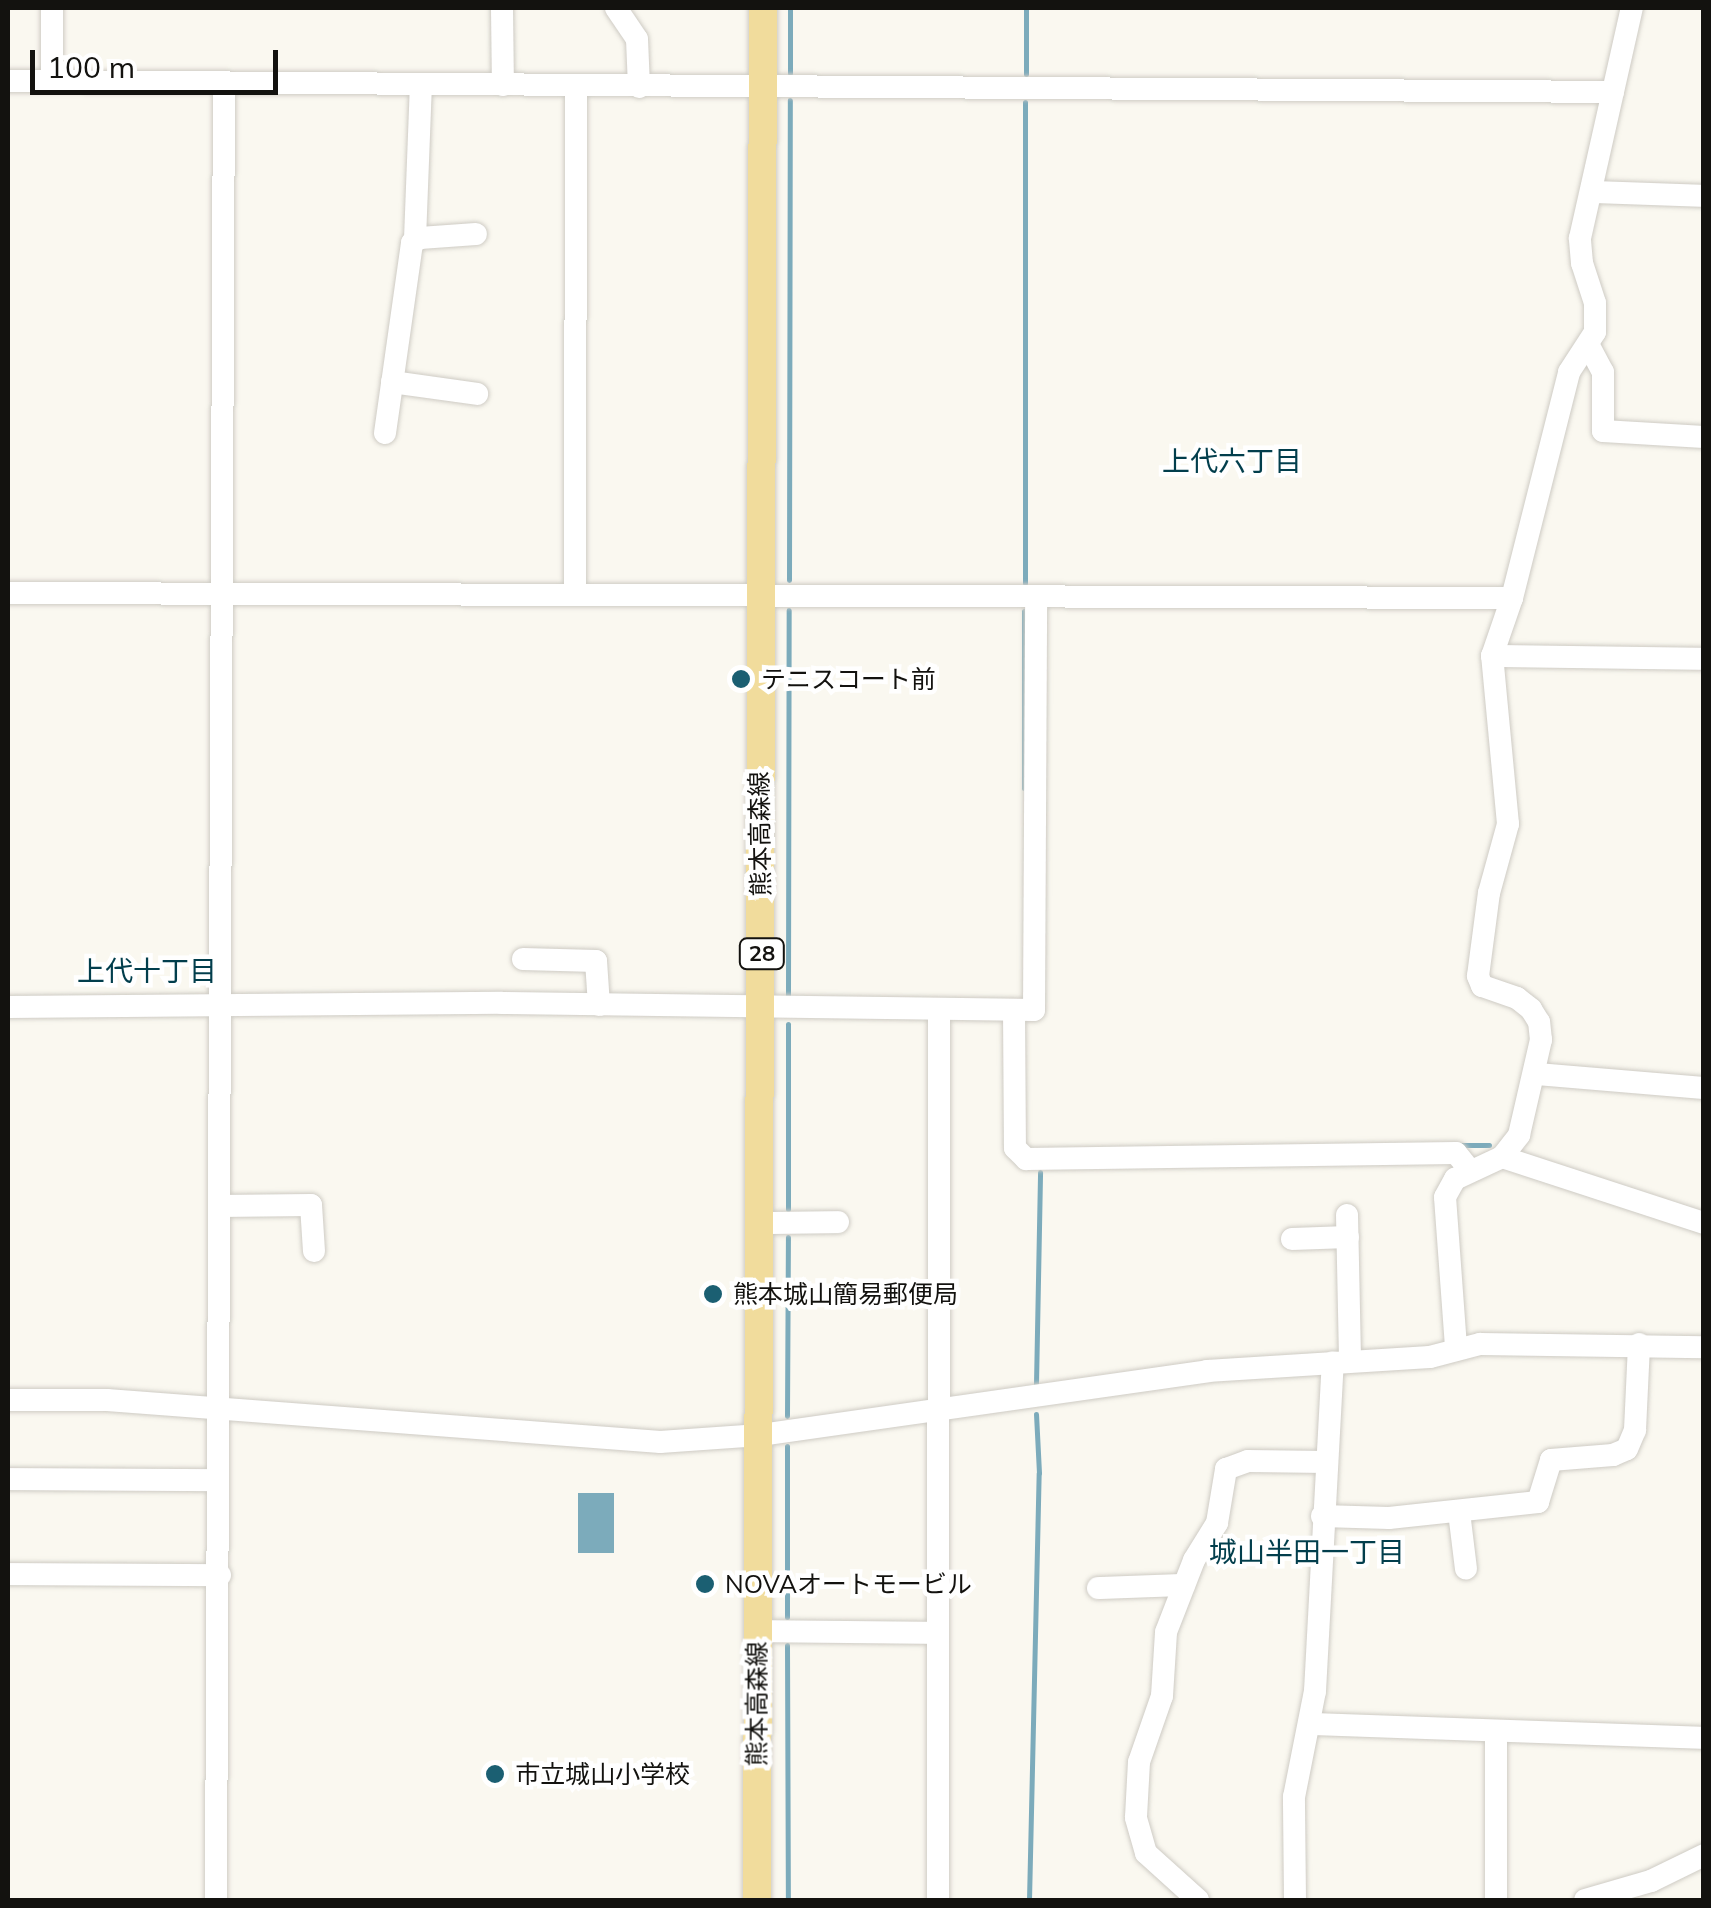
<!DOCTYPE html>
<html>
<head>
<meta charset="utf-8">
<style>
  body { margin:0 }
  #map { position:relative; width:1711px; height:1908px; overflow:hidden; background:#faf8f0; font-family:Mulish,"Noto Sans JP",sans-serif }
  div>[style] { position:absolute }
  .water>* { inset:0; background:#7cabbb }
  .stream>* { height:5px; margin:-2.5px; padding:0 2.5px; transform-origin:2.5px; border-radius:2.5px; background:#7cabbb }
  .roads { filter:drop-shadow(0 0 2px #cecbc4) drop-shadow(0 0 2px #cecbc4) }
  .minor>* { height:22px; margin:-11px; padding:0 11px; transform-origin:11px; border-radius:11px; background:#fff }
  .major>* { height:28px; margin:-14px; padding:0 14px; transform-origin:14px; border-radius:14px; background:#f1dc9c }
  .dots>* { width:28px; height:28px; translate:-50% -50%; box-sizing:border-box; border:5px solid #fff; border-radius:50% }
  span { translate:-50% -50%; white-space:nowrap; text-align:center; line-height:1.15; -webkit-text-stroke:9px #fff; paint-order:stroke }
  .shield-label span { padding:2px 8px; background:#fff; border:2px solid; border-radius:8px; -webkit-text-stroke-width:0 }
  .shield-label { font-size:22px; color:#13120f; font-weight:700 }
  .poi-label { font-size:25px; color:#13120f }
  .left { translate:0 -50%; text-align:left }
  .street-label { font-size:25px; color:#13120f }
  .neighbourhood-label { font-size:28px; color:#023e4c }
  .frame { position:absolute; inset:0; border:10px solid #13120f; pointer-events:none }
  .scale { position:absolute; left:30px; top:50px; width:248px; height:45px; box-sizing:border-box; border:5px solid #13120f; border-top:0; padding-left:12px; font-size:30px; line-height:35px; white-space:nowrap; color:#13120f; -webkit-text-stroke:8px #fff; paint-order:stroke }
</style>
</head>
<body>
<div id="map">
  <div class="water">
    <div style="clip-path:polygon(578px 1493px,614px 1493px,614px 1553px,578px 1553px)"></div>
  </div>
  <div class="stream">
    <div style="left:1026px;top:8px;width:66px;rotate:90deg"></div>
    <div style="left:790px;top:73px;width:65px;rotate:-90deg"></div>
    <div style="left:789px;top:580px;width:480px;rotate:-89.9deg"></div>
    <div style="left:1025px;top:583px;width:481px;rotate:-90deg"></div>
    <div style="left:1024px;top:788px;width:177px;rotate:-90deg"></div>
    <div style="left:788px;top:997px;width:387px;rotate:-89.9deg"></div>
    <div style="left:1460px;top:1145px;width:29px"></div>
    <div style="left:788px;top:1209px;width:185px;rotate:-90deg"></div>
    <div style="left:1036px;top:1384px;width:212px;rotate:-88.9deg"></div>
    <div style="left:787px;top:1416px;width:179px;rotate:-89.7deg"></div>
    <div style="left:787px;top:1446px;width:171px;rotate:90deg"></div>
    <div style="left:787px;top:1645px;width:255px;rotate:89.8deg"></div>
    <div style="left:1029px;top:1900px;width:427px;rotate:-88.7deg"></div>
    <div style="left:1039px;top:1473px;width:59px;rotate:-92.9deg"></div>
  </div>
  <div class="roads">
    <div class="minor">
      <div style="left:502px;top:8px;width:77px;rotate:89.3deg"></div>
      <div style="left:616px;top:8px;width:37px;rotate:56deg"></div>
      <div style="left:637px;top:39px;width:48px;rotate:87.6deg"></div>
      <div style="left:8px;top:81px;width:1605px;rotate:0.39deg"></div>
      <div style="left:52px;top:81px;width:73px;rotate:-90deg"></div>
      <div style="left:1591px;top:192px;width:113px;rotate:2deg"></div>
      <div style="left:415px;top:239px;width:153px;rotate:-87.8deg"></div>
      <div style="left:1589px;top:346px;width:30px;rotate:62deg"></div>
      <div style="left:1603px;top:372px;width:59px;rotate:90deg"></div>
      <div style="left:1603px;top:431px;width:101px;rotate:3.4deg"></div>
      <div style="left:392px;top:382px;width:86px;rotate:8deg"></div>
      <div style="left:385px;top:433px;width:192px;rotate:-81.9deg"></div>
      <div style="left:412px;top:243px;width:9px;rotate:-32deg"></div>
      <div style="left:420px;top:238px;width:56px;rotate:-4.1deg"></div>
      <div style="left:575px;top:592px;width:506px;rotate:-89.89deg"></div>
      <div style="left:8px;top:593px;width:1504px;rotate:0.19deg"></div>
      <div style="left:1492px;top:656px;width:212px;rotate:0.8deg"></div>
      <div style="left:523px;top:959px;width:73px;rotate:1.6deg"></div>
      <div style="left:596px;top:961px;width:44px;rotate:86.1deg"></div>
      <div style="left:8px;top:1007px;width:494px;rotate:-0.5deg"></div>
      <div style="left:502px;top:1003px;width:532px;rotate:0.75deg"></div>
      <div style="left:1034px;top:1010px;width:414px;rotate:-89.7deg"></div>
      <div style="left:1014px;top:1010px;width:138px;rotate:89.6deg"></div>
      <div style="left:1015px;top:1148px;width:16px;rotate:45deg"></div>
      <div style="left:1026px;top:1159px;width:430px;rotate:-0.8deg"></div>
      <div style="left:1456px;top:1153px;width:22px;rotate:51deg"></div>
      <div style="left:1536px;top:1074px;width:169px;rotate:4.8deg"></div>
      <div style="left:1502px;top:1157px;width:213px;rotate:18.1deg"></div>
      <div style="left:219px;top:1206px;width:92px;rotate:-0.6deg"></div>
      <div style="left:311px;top:1205px;width:46px;rotate:86.3deg"></div>
      <div style="left:1347px;top:1215px;width:146px;rotate:88.8deg"></div>
      <div style="left:761px;top:1223px;width:77px;rotate:-0.7deg"></div>
      <div style="left:1292px;top:1239px;width:56px;rotate:-2deg"></div>
      <div style="left:1456px;top:1347px;width:150px;rotate:-94.2deg"></div>
      <div style="left:1445px;top:1197px;width:21px;rotate:-61deg"></div>
      <div style="left:1455px;top:1179px;width:52px;rotate:-25.1deg"></div>
      <div style="left:1502px;top:1157px;width:28px;rotate:-52deg"></div>
      <div style="left:1519px;top:1135px;width:98px;rotate:-77deg"></div>
      <div style="left:1541px;top:1040px;width:18px;rotate:-96deg"></div>
      <div style="left:1539px;top:1022px;width:15px;rotate:-122deg"></div>
      <div style="left:1531px;top:1009px;width:18px;rotate:-142deg"></div>
      <div style="left:1517px;top:998px;width:37px;rotate:-161deg"></div>
      <div style="left:1482px;top:986px;width:11px;rotate:-112deg"></div>
      <div style="left:1478px;top:976px;width:84px;rotate:-82.5deg"></div>
      <div style="left:1489px;top:893px;width:72px;rotate:-74.6deg"></div>
      <div style="left:1508px;top:824px;width:169px;rotate:-95.4deg"></div>
      <div style="left:1492px;top:656px;width:61px;rotate:-71deg"></div>
      <div style="left:1512px;top:598px;width:233px;rotate:-75.8deg"></div>
      <div style="left:1569px;top:372px;width:48px;rotate:-57deg"></div>
      <div style="left:1595px;top:332px;width:29px;rotate:-90deg"></div>
      <div style="left:1595px;top:303px;width:42px;rotate:-108deg"></div>
      <div style="left:1582px;top:263px;width:25px;rotate:-95deg"></div>
      <div style="left:1580px;top:238px;width:236px;rotate:-77.3deg"></div>
      <div style="left:8px;top:1400px;width:99px"></div>
      <div style="left:107px;top:1400px;width:555px;rotate:4.34deg"></div>
      <div style="left:660px;top:1442px;width:100px;rotate:-4deg"></div>
      <div style="left:760px;top:1435px;width:452px;rotate:-8.1deg"></div>
      <div style="left:1207px;top:1371px;width:223px;rotate:-3.6deg"></div>
      <div style="left:1430px;top:1357px;width:52px;rotate:-14.6deg"></div>
      <div style="left:1480px;top:1344px;width:224px;rotate:0.8deg"></div>
      <div style="left:8px;top:1479px;width:210px;rotate:0.3deg"></div>
      <div style="left:1459px;top:1512px;width:57px;rotate:83deg"></div>
      <div style="left:1322px;top:1516px;width:67px;rotate:1.7deg"></div>
      <div style="left:1389px;top:1518px;width:150px;rotate:-6.1deg"></div>
      <div style="left:1538px;top:1502px;width:44px;rotate:-72.8deg"></div>
      <div style="left:1551px;top:1460px;width:62px;rotate:-4.6deg"></div>
      <div style="left:1613px;top:1455px;width:15px;rotate:-23deg"></div>
      <div style="left:1627px;top:1449px;width:21px;rotate:-67deg"></div>
      <div style="left:1635px;top:1430px;width:86px;rotate:-87.3deg"></div>
      <div style="left:8px;top:1574px;width:212px;rotate:0.3deg"></div>
      <div style="left:1098px;top:1588px;width:86px;rotate:-2deg"></div>
      <div style="left:757px;top:1631px;width:180px;rotate:0.6deg"></div>
      <div style="left:1310px;top:1724px;width:394px;rotate:2deg"></div>
      <div style="left:1496px;top:1732px;width:168px;rotate:90deg"></div>
      <div style="left:216px;top:1900px;width:1818px;rotate:-89.75deg"></div>
      <div style="left:938px;top:1900px;width:890px;rotate:-89.94deg"></div>
      <div style="left:1198px;top:1900px;width:70px;rotate:-137.9deg"></div>
      <div style="left:1146px;top:1853px;width:37px;rotate:-106deg"></div>
      <div style="left:1136px;top:1817px;width:55px;rotate:-86.9deg"></div>
      <div style="left:1139px;top:1762px;width:70px;rotate:-70.8deg"></div>
      <div style="left:1162px;top:1696px;width:64px;rotate:-86.4deg"></div>
      <div style="left:1166px;top:1632px;width:77px;rotate:-68.7deg"></div>
      <div style="left:1194px;top:1560px;width:44px;rotate:-58.1deg"></div>
      <div style="left:1217px;top:1523px;width:55px;rotate:-80.5deg"></div>
      <div style="left:1226px;top:1469px;width:23px;rotate:-20deg"></div>
      <div style="left:1248px;top:1461px;width:78px;rotate:0.7deg"></div>
      <div style="left:1295px;top:1900px;width:103px;rotate:-90.6deg"></div>
      <div style="left:1294px;top:1797px;width:108px;rotate:-78.8deg"></div>
      <div style="left:1315px;top:1691px;width:329px;rotate:-86.9deg"></div>
      <div style="left:1585px;top:1900px;width:69px;rotate:-16.1deg"></div>
      <div style="left:1651px;top:1881px;width:59px;rotate:-26.1deg"></div>
    </div>
    <div class="major">
      <div style="left:757px;top:1900px;width:1892px;rotate:-89.82deg"></div>
    </div>
  </div>
  <div class="dots">
    <div style="left:741px;top:679px;background:#1b5f72"></div>
    <div style="left:713px;top:1294px;background:#1b5f72"></div>
    <div style="left:705px;top:1584px;background:#1b5f72"></div>
    <div style="left:495px;top:1774px;background:#1b5f72"></div>
  </div>
  <div class="shield-label">
    <span style="left:762px;top:954px">28</span>
  </div>
  <div class="poi-label">
    <span class="left" style="left:761px;top:679px">テニスコート前</span>
    <span class="left" style="left:733px;top:1294px">熊本城山簡易郵便局</span>
    <span class="left" style="left:725px;top:1584px">NOVAオートモービル</span>
    <span class="left" style="left:515px;top:1774px">市立城山小学校</span>
  </div>
  <div class="street-label">
    <span style="left:760px;top:834px;rotate:-91deg">熊本高森線</span>
    <span style="left:757px;top:1704px;rotate:-90deg">熊本高森線</span>
  </div>
  <div class="neighbourhood-label">
    <span style="left:1232px;top:461px">上代六丁目</span>
    <span style="left:147px;top:971px">上代十丁目</span>
    <span style="left:1307px;top:1552px">城山半田一丁目</span>
  </div>
  <div class="frame"></div>
  <div class="scale">100 m</div>
</div>
</body>
</html>
